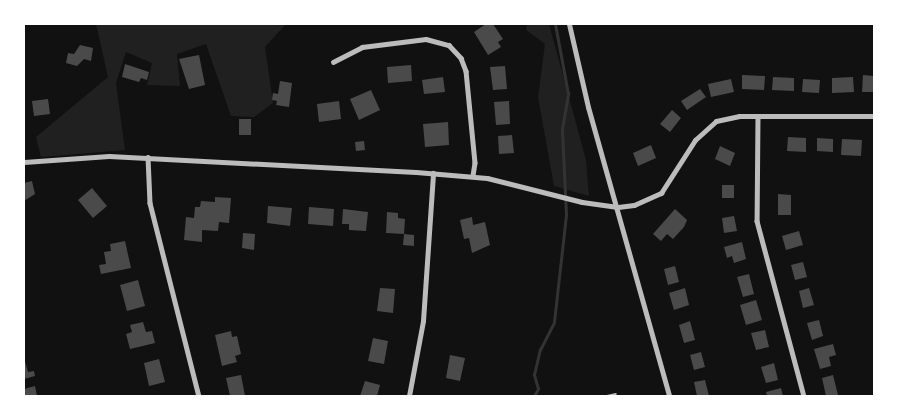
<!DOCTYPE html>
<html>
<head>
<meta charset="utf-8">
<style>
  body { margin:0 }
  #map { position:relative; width:898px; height:420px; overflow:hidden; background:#111; font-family:Figtree,sans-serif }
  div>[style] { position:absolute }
  .green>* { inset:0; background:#202020 }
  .stream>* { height:2.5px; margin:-1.25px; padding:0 1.25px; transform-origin:1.25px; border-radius:1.25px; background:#333 }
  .building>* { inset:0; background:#4a4a4a }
  .service>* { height:2px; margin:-1px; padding:0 1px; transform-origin:1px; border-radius:1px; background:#bcbcbc }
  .minor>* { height:4.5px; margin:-2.25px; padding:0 2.25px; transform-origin:2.25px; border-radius:2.25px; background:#bcbcbc }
  .tertiary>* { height:5px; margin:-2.5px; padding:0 2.5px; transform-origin:2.5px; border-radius:2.5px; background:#bcbcbc }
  span { translate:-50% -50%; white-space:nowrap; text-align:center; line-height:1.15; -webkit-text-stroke:5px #fff; paint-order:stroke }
  .frame { position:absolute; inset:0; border:25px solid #fff; pointer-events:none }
</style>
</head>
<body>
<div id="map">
  <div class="green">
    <div style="clip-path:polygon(96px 24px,286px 24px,265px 47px,273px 103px,254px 117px,231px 116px,206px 44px,177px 54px,180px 86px,147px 85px,152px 63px,126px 52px,116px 83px,125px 150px,41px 157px,36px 137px,108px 77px)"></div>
    <div style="clip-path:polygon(527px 24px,549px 24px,586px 160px,589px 196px,554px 186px,538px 97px,545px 44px,526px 30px)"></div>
  </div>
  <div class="stream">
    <div style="left:534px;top:396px;width:8px;rotate:-60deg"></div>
    <div style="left:538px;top:389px;width:15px;rotate:-106deg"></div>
    <div style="left:534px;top:375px;width:26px;rotate:-77deg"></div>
    <div style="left:540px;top:350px;width:31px;rotate:-63deg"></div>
    <div style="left:554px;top:322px;width:108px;rotate:-83.6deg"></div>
    <div style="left:566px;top:215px;width:86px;rotate:-92.7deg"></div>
    <div style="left:562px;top:129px;width:36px;rotate:-80deg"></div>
    <div style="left:568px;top:94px;width:71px;rotate:-100.5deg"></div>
  </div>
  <div class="building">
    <div style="clip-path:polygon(486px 24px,493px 24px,503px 39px,498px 42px,501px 47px,488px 55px,474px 32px)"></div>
    <div style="clip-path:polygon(80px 45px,93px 48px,91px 61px,84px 59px,77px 66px,66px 63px,68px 53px,74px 54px)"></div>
    <div style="clip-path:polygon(199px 55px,205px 85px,189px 89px,179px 59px)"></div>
    <div style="clip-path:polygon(125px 64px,149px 72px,147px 80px,141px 78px,139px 82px,122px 77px)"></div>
    <div style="clip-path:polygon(411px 65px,412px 81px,388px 83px,387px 67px)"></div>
    <div style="clip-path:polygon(505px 66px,507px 89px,493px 90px,490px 67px)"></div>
    <div style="clip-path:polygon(742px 75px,765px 76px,764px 90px,742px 89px)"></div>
    <div style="clip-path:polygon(863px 75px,874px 76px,874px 92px,862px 92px)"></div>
    <div style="clip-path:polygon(443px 77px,445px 92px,424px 94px,422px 80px)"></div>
    <div style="clip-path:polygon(773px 77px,794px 78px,794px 91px,772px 90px)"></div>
    <div style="clip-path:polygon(853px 77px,854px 92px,832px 93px,832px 78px)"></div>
    <div style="clip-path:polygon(731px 79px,734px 92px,711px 97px,708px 84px)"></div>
    <div style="clip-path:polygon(803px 79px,820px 80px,819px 93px,802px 92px)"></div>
    <div style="clip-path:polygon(280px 81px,292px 83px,289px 107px,276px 105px,277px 101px,272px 100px,273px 93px,278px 94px)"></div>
    <div style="clip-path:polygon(700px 89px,706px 97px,687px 110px,681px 101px)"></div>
    <div style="clip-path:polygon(371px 90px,380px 110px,359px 120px,350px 99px)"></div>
    <div style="clip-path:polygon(48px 99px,50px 114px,34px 116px,32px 101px)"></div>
    <div style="clip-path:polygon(339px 101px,341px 119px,319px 122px,317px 104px)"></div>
    <div style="clip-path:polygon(509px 101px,510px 124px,496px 125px,494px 102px)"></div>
    <div style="clip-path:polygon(672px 110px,681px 118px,670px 132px,660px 124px)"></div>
    <div style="clip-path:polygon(239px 119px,251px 119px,251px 135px,239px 135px)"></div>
    <div style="clip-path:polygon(448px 122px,449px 145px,425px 147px,423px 124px)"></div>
    <div style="clip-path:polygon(512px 135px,514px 153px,499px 154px,498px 136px)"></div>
    <div style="clip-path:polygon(788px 137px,806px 138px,806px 152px,787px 151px)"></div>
    <div style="clip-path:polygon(817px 138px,833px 139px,833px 152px,817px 151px)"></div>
    <div style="clip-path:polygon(842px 139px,862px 140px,861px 156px,841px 155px)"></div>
    <div style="clip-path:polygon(364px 141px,365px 150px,356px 151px,355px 142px)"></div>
    <div style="clip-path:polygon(651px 145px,656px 158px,638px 166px,633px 153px)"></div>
    <div style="clip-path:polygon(720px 146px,735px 153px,730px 166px,715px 159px)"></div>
    <div style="clip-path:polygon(32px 181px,35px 194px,24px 201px,24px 183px)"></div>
    <div style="clip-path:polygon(722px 185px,734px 185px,734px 198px,722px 198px)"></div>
    <div style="clip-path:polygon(92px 188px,107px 206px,93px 218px,78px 200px)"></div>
    <div style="clip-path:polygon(778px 194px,791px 195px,791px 215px,778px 215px)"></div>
    <div style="clip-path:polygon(215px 197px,231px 198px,229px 223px,219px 222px,218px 231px,202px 230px,202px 242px,184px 240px,186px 217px,194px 218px,195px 207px,200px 207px,201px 201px,215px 202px)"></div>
    <div style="clip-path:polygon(268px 206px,292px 208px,290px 226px,267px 223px)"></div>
    <div style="clip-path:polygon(309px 207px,334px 209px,333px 226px,308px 224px)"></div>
    <div style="clip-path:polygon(343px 209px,368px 212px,366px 231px,349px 230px,349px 224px,342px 224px)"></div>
    <div style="clip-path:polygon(675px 209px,687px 220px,684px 227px,673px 239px,667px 234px,661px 241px,653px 234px)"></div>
    <div style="clip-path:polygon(387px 212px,398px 213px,398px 218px,405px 219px,404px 234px,386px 233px)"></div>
    <div style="clip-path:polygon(734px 216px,737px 231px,724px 233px,722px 218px)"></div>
    <div style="clip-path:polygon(472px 217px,473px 225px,485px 222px,490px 245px,472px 253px,469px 238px,464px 239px,460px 220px)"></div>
    <div style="clip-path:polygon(799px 231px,803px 245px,786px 250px,782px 236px)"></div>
    <div style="clip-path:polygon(243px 233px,255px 234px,254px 250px,242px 248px)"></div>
    <div style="clip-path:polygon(404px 234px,414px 235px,414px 246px,403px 245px)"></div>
    <div style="clip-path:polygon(125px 241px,131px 268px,101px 274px,99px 265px,106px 264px,104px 252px,111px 251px,110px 244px)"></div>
    <div style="clip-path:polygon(742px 242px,746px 259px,734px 263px,732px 256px,727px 258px,724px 247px)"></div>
    <div style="clip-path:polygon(803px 262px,807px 277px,795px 280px,791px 265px)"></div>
    <div style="clip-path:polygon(675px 266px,679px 282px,668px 285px,664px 269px)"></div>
    <div style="clip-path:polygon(749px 274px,754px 294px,743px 297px,737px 277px)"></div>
    <div style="clip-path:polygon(138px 280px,145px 306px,127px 311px,120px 285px)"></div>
    <div style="clip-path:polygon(380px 288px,395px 289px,393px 313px,377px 311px)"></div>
    <div style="clip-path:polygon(685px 288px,689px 305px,674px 310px,669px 293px)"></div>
    <div style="clip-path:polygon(809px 288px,814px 305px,803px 308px,799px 291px)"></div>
    <div style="clip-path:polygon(756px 300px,762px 320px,746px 325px,740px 305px)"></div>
    <div style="clip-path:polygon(819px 320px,823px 336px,812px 340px,807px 323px)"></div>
    <div style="clip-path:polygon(690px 321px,695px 340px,684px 343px,679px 325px)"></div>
    <div style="clip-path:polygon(143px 322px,146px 332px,152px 331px,155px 343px,130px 349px,126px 334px,132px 332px,130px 325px)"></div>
    <div style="clip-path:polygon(765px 330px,769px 347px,756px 350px,751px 333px)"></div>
    <div style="clip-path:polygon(231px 331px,232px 337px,237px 336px,241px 354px,235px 356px,237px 362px,222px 366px,215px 335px)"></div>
    <div style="clip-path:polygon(373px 338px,388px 341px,384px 364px,368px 361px)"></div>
    <div style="clip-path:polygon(833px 344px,836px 355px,829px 357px,831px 366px,820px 369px,814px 349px)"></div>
    <div style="clip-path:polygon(701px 352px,705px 367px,694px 370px,690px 355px)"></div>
    <div style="clip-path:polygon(450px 355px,465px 358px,460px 381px,446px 378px)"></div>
    <div style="clip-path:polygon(24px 358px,28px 372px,34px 371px,35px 376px,24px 379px)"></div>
    <div style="clip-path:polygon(159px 359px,165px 382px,149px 386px,144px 363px)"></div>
    <div style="clip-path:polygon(774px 363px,778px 380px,766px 383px,761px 367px)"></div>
    <div style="clip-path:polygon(241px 375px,245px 396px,230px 396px,226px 378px)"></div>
    <div style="clip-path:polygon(833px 375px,838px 395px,826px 396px,822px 378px)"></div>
    <div style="clip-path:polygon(705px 380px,709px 396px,697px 396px,694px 382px)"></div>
    <div style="clip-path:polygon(365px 381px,380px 385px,377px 396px,360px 396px)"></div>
    <div style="clip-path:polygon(35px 386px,37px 396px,24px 396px,24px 389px)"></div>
    <div style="clip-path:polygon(781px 388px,783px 396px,767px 396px,766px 392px)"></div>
  </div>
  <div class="service">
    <div style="left:607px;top:396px;width:9px;rotate:-13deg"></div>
  </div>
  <div class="minor">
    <div style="left:333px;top:62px;width:33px;rotate:-27deg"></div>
    <div style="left:362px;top:47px;width:64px;rotate:-7.1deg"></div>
    <div style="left:426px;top:39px;width:24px;rotate:15deg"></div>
    <div style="left:449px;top:45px;width:18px;rotate:47deg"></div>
    <div style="left:461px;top:58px;width:14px;rotate:69deg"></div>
    <div style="left:466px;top:71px;width:92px;rotate:84.4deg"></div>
    <div style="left:475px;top:163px;width:13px;rotate:99deg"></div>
    <div style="left:758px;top:116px;width:105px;rotate:90.5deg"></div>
    <div style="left:757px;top:221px;width:181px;rotate:75deg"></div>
    <div style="left:148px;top:157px;width:46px;rotate:87.5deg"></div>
    <div style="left:150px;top:203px;width:199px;rotate:75.8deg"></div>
    <div style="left:409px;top:396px;width:76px;rotate:-79.4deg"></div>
    <div style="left:423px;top:321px;width:148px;rotate:-86.1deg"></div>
  </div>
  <div class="tertiary">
    <div style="left:569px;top:24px;width:85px;rotate:77.1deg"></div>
    <div style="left:588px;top:107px;width:300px;rotate:74.3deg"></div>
    <div style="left:24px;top:162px;width:85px;rotate:-4deg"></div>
    <div style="left:109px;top:156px;width:307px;rotate:3deg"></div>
    <div style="left:416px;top:172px;width:71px;rotate:4.8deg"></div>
    <div style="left:487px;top:178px;width:98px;rotate:14.2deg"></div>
    <div style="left:582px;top:202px;width:36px;rotate:8deg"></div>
    <div style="left:618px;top:207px;width:16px;rotate:-7deg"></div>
    <div style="left:634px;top:205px;width:30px;rotate:-24deg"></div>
    <div style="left:661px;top:193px;width:63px;rotate:-57.3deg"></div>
    <div style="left:695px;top:140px;width:28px;rotate:-42deg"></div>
    <div style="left:716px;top:121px;width:24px;rotate:-12deg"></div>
    <div style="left:739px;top:116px;width:135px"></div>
  </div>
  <div class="frame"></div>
</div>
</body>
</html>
